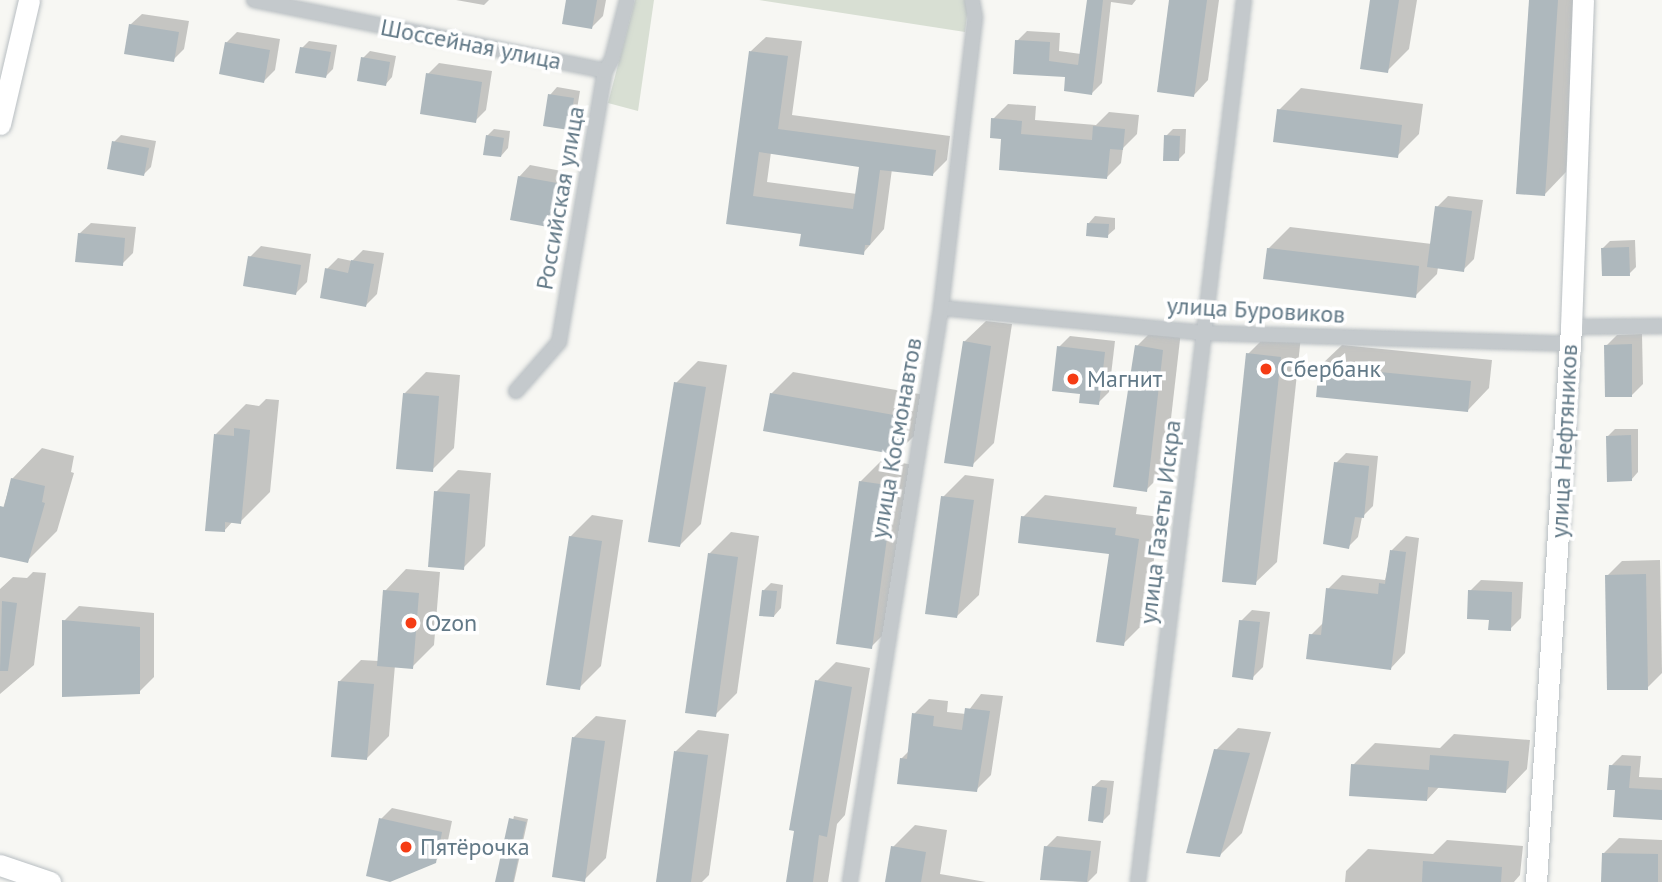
<!DOCTYPE html>
<html>
<head>
<meta charset="utf-8">
<style>
  body { margin:0 }
  #map { position:relative; width:1662px; height:882px; overflow:hidden; background:#f7f7f3; font-family:"PT Sans",sans-serif }
  div>[style] { position:absolute }
  .green>* { inset:0; background:#d8dfd3 }
  .shadow>* { inset:0; background:#0003 }
  .building>* { inset:0; background:#aeb8bd }
  .roads { filter:drop-shadow(0 0 2px #b8bec2) drop-shadow(0 0 2px #b8bec2) }
  .street>* { height:14px; margin:-7px; padding:0 7px; transform-origin:7px; border-radius:7px; background:#c4c9cc }
  .secondary>* { height:21px; margin:-10.5px; padding:0 10.5px; transform-origin:10.5px; border-radius:10.5px; background:#fff }
  .dots>* { width:19px; height:19px; translate:-50% -50%; box-sizing:border-box; border:4px solid #fff; border-radius:50% }
  span { translate:-50% -50%; white-space:nowrap; text-align:center; line-height:1.15; -webkit-text-stroke:7px #fff; paint-order:stroke }
  .street-label { font-size:24px; color:#627987 }
  .poi-label { font-size:24px; color:#627987 }
  .left { translate:0 -50%; text-align:left }
</style>
</head>
<body>
<div id="map">
  <div class="green">
    <div style="clip-path:polygon(635px 0,654px 0,638px 111px,608px 103px)"></div>
    <div style="clip-path:polygon(759px 0,968px 0,968px 7px,965px 32px)"></div>
  </div>
  <div class="shadow">
    <div style="clip-path:polygon(456px 0,489px 0,484px 5px)"></div>
    <div style="clip-path:polygon(568px 0,606px 0,603px 16px,592px 27px)"></div>
    <div style="clip-path:polygon(1089px 0,1136px 0,1132px 5px,1111px 2px,1102px 83px,1092px 93px,1017px 41px,1027px 31px,1060px 33px,1059px 51px,1081px 54px)"></div>
    <div style="clip-path:polygon(1171px 0,1219px 0,1208px 80px,1194px 95px)"></div>
    <div style="clip-path:polygon(1372px 0,1417px 0,1409px 49px,1387px 71px)"></div>
    <div style="clip-path:polygon(1531px 0,1578px 0,1566px 172px,1545px 194px)"></div>
    <div style="clip-path:polygon(142px 14px,189px 21px,184px 49px,173px 60px,130px 25px)"></div>
    <div style="clip-path:polygon(237px 32px,280px 39px,275px 70px,264px 81px,226px 43px)"></div>
    <div style="clip-path:polygon(evenodd,766px 37px,802px 41px,792px 115px,950px 136px,947px 160px,932px 175px,892px 169px,884px 229px,863px 253px,803px 233px,728px 223px,751px 51px,766px 37px,771px 152px,860px 166px,857px 194px,767px 182px,771px 152px)"></div>
    <div style="clip-path:polygon(309px 41px,337px 45px,333px 69px,326px 76px,302px 48px)"></div>
    <div style="clip-path:polygon(370px 51px,396px 56px,392px 77px,385px 85px,363px 58px)"></div>
    <div style="clip-path:polygon(439px 63px,492px 71px,486px 110px,475px 121px,428px 74px)"></div>
    <div style="clip-path:polygon(557px 87px,580px 91px,575px 121px,568px 128px,550px 95px)"></div>
    <div style="clip-path:polygon(1301px 88px,1423px 104px,1419px 134px,1397px 156px,1279px 110px)"></div>
    <div style="clip-path:polygon(1008px 104px,1036px 106px,1035px 120px,1096px 125px,1109px 112px,1139px 115px,1137px 134px,1123px 148px,1121px 163px,1106px 178px,1003px 137px,993px 119px)"></div>
    <div style="clip-path:polygon(494px 129px,510px 131px,508px 148px,501px 156px,487px 136px)"></div>
    <div style="clip-path:polygon(1173px 129px,1186px 129px,1185px 153px,1178px 160px,1166px 136px)"></div>
    <div style="clip-path:polygon(121px 135px,156px 141px,151px 167px,144px 174px,114px 142px)"></div>
    <div style="clip-path:polygon(530px 165px,567px 172px,559px 214px,548px 225px,519px 177px)"></div>
    <div style="clip-path:polygon(1448px 196px,1483px 200px,1474px 259px,1463px 270px,1438px 267px,1437px 274px,1415px 296px,1268px 249px,1290px 227px,1432px 244px,1437px 207px)"></div>
    <div style="clip-path:polygon(1095px 216px,1115px 218px,1115px 229px,1107px 236px,1088px 224px)"></div>
    <div style="clip-path:polygon(91px 223px,136px 227px,133px 253px,122px 264px,79px 234px)"></div>
    <div style="clip-path:polygon(1635px 240px,1636px 267px,1629px 274px,1603px 248px,1610px 241px)"></div>
    <div style="clip-path:polygon(261px 246px,311px 254px,307px 282px,296px 293px,250px 257px)"></div>
    <div style="clip-path:polygon(363px 250px,384px 253px,377px 294px,366px 305px,327px 269px,338px 258px,352px 261px)"></div>
    <div style="clip-path:polygon(986px 321px,1012px 324px,994px 443px,972px 465px,964px 342px)"></div>
    <div style="clip-path:polygon(1156px 327px,1181px 331px,1165px 471px,1146px 490px,1137px 346px)"></div>
    <div style="clip-path:polygon(1270px 332px,1301px 336px,1277px 562px,1255px 583px,1248px 354px)"></div>
    <div style="clip-path:polygon(1642px 334px,1643px 384px,1632px 395px,1606px 346px,1617px 335px)"></div>
    <div style="clip-path:polygon(1070px 336px,1115px 341px,1109px 392px,1098px 403px,1082px 393px,1059px 347px)"></div>
    <div style="clip-path:polygon(1342px 345px,1492px 360px,1489px 388px,1468px 410px,1320px 366px)"></div>
    <div style="clip-path:polygon(698px 361px,727px 365px,701px 524px,680px 545px,676px 383px)"></div>
    <div style="clip-path:polygon(426px 372px,460px 375px,454px 448px,432px 470px,405px 393px)"></div>
    <div style="clip-path:polygon(793px 372px,925px 395px,919px 431px,897px 453px,771px 394px)"></div>
    <div style="clip-path:polygon(266px 399px,279px 400px,270px 492px,240px 522px,233px 521px,224px 531px,216px 434px,246px 404px,259px 406px)"></div>
    <div style="clip-path:polygon(1615px 429px,1638px 429px,1638px 472px,1631px 480px,1608px 436px)"></div>
    <div style="clip-path:polygon(42px 448px,74px 456px,71px 472px,74px 473px,57px 531px,27px 561px,0 555px,0 518px,12px 479px)"></div>
    <div style="clip-path:polygon(1346px 453px,1378px 456px,1373px 506px,1362px 517px,1358px 537px,1348px 547px,1336px 463px)"></div>
    <div style="clip-path:polygon(882px 460px,915px 465px,893px 625px,871px 647px,860px 482px)"></div>
    <div style="clip-path:polygon(458px 470px,491px 473px,485px 546px,463px 568px,436px 492px)"></div>
    <div style="clip-path:polygon(965px 475px,994px 479px,979px 595px,957px 616px,943px 497px)"></div>
    <div style="clip-path:polygon(1045px 495px,1137px 507px,1136px 514px,1160px 517px,1145px 622px,1123px 644px,1111px 552px,1023px 517px)"></div>
    <div style="clip-path:polygon(592px 515px,623px 520px,601px 666px,579px 688px,570px 537px)"></div>
    <div style="clip-path:polygon(731px 532px,759px 536px,737px 693px,715px 715px,709px 554px)"></div>
    <div style="clip-path:polygon(1406px 536px,1419px 538px,1405px 653px,1391px 668px,1311px 635px,1324px 622px,1328px 589px,1342px 575px,1385px 580px,1392px 550px)"></div>
    <div style="clip-path:polygon(1660px 560px,1662px 673px,1647px 688px,1607px 576px,1622px 561px)"></div>
    <div style="clip-path:polygon(406px 569px,440px 572px,434px 645px,412px 667px,395px 665px,389px 736px,367px 758px,339px 682px,361px 660px,379px 661px,385px 591px)"></div>
    <div style="clip-path:polygon(33px 572px,46px 573px,34px 665px,0 694px,0 589px,13px 577px,27px 578px)"></div>
    <div style="clip-path:polygon(1481px 580px,1523px 582px,1521px 618px,1510px 629px,1470px 591px)"></div>
    <div style="clip-path:polygon(771px 583px,783px 585px,781px 608px,774px 616px,764px 590px)"></div>
    <div style="clip-path:polygon(79px 606px,154px 613px,154px 677px,139px 692px,64px 621px)"></div>
    <div style="clip-path:polygon(1252px 610px,1270px 612px,1263px 667px,1252px 678px,1241px 621px)"></div>
    <div style="clip-path:polygon(836px 662px,870px 668px,845px 815px,837px 824px,828px 882px,788px 882px,817px 681px)"></div>
    <div style="clip-path:polygon(981px 694px,1003px 696px,991px 775px,976px 790px,901px 759px,909px 751px,914px 714px,929px 699px,948px 701px,947px 712px,966px 714px)"></div>
    <div style="clip-path:polygon(596px 716px,626px 720px,606px 858px,584px 880px,574px 737px)"></div>
    <div style="clip-path:polygon(1238px 728px,1271px 732px,1242px 833px,1220px 855px,1216px 750px)"></div>
    <div style="clip-path:polygon(698px 730px,729px 734px,709px 875px,702px 882px,658px 882px,676px 751px)"></div>
    <div style="clip-path:polygon(1454px 734px,1530px 740px,1527px 769px,1506px 791px,1440px 786px,1427px 800px,1353px 765px,1375px 743px,1440px 748px)"></div>
    <div style="clip-path:polygon(1622px 755px,1641px 756px,1639px 777px,1662px 778px,1662px 818px,1616px 789px,1611px 766px)"></div>
    <div style="clip-path:polygon(1101px 780px,1114px 781px,1110px 814px,1103px 821px,1093px 787px)"></div>
    <div style="clip-path:polygon(392px 808px,452px 821px,446px 850px,435px 861px,381px 819px)"></div>
    <div style="clip-path:polygon(514px 816px,528px 819px,514px 882px,497px 882px)"></div>
    <div style="clip-path:polygon(915px 825px,947px 830px,940px 874px,986px 882px,887px 882px,893px 847px)"></div>
    <div style="clip-path:polygon(1057px 836px,1101px 841px,1097px 873px,1088px 882px,1042px 879px,1046px 847px)"></div>
    <div style="clip-path:polygon(1619px 838px,1662px 840px,1662px 882px,1603px 882px,1604px 853px)"></div>
    <div style="clip-path:polygon(1447px 840px,1523px 846px,1520px 875px,1514px 882px,1345px 882px,1346px 871px,1368px 849px,1433px 854px)"></div>
  </div>
  <div class="building">
    <div style="clip-path:polygon(566px 0,597px 0,592px 29px,562px 24px)"></div>
    <div style="clip-path:polygon(1087px 0,1103px 0,1092px 95px,1064px 91px,1065px 77px,1013px 74px,1015px 40px,1050px 42px,1049px 61px,1078px 65px)"></div>
    <div style="clip-path:polygon(1169px 0,1207px 0,1194px 97px,1157px 92px)"></div>
    <div style="clip-path:polygon(1370px 0,1399px 0,1388px 73px,1360px 69px)"></div>
    <div style="clip-path:polygon(1529px 0,1558px 0,1545px 196px,1516px 194px)"></div>
    <div style="clip-path:polygon(129px 24px,179px 32px,174px 62px,124px 54px)"></div>
    <div style="clip-path:polygon(225px 42px,270px 50px,264px 83px,219px 74px)"></div>
    <div style="clip-path:polygon(300px 47px,331px 52px,326px 78px,295px 73px)"></div>
    <div style="clip-path:polygon(evenodd,749px 51px,788px 56px,778px 129px,936px 150px,933px 176px,880px 170px,870px 245px,865px 245px,864px 255px,799px 246px,801px 234px,726px 224px,749px 51px,759px 152px,859px 167px,853px 209px,753px 196px,759px 152px)"></div>
    <div style="clip-path:polygon(361px 57px,390px 62px,386px 86px,357px 81px)"></div>
    <div style="clip-path:polygon(426px 73px,482px 82px,476px 123px,420px 114px)"></div>
    <div style="clip-path:polygon(548px 94px,574px 98px,569px 130px,543px 126px)"></div>
    <div style="clip-path:polygon(1277px 109px,1402px 125px,1398px 158px,1273px 142px)"></div>
    <div style="clip-path:polygon(991px 118px,1022px 121px,1021px 134px,1092px 140px,1093px 126px,1125px 129px,1123px 150px,1110px 149px,1107px 179px,999px 170px,1001px 139px,990px 138px)"></div>
    <div style="clip-path:polygon(486px 135px,504px 138px,501px 157px,483px 155px)"></div>
    <div style="clip-path:polygon(1164px 135px,1180px 136px,1179px 161px,1163px 161px)"></div>
    <div style="clip-path:polygon(112px 141px,149px 148px,144px 176px,107px 169px)"></div>
    <div style="clip-path:polygon(518px 176px,557px 183px,548px 227px,510px 220px)"></div>
    <div style="clip-path:polygon(1435px 206px,1472px 211px,1464px 272px,1427px 267px)"></div>
    <div style="clip-path:polygon(1087px 223px,1109px 224px,1108px 238px,1086px 236px)"></div>
    <div style="clip-path:polygon(78px 233px,125px 238px,123px 266px,75px 262px)"></div>
    <div style="clip-path:polygon(1629px 247px,1630px 276px,1602px 276px,1601px 248px)"></div>
    <div style="clip-path:polygon(1267px 248px,1419px 266px,1416px 298px,1263px 279px)"></div>
    <div style="clip-path:polygon(248px 256px,301px 265px,296px 295px,243px 286px)"></div>
    <div style="clip-path:polygon(351px 260px,374px 264px,366px 307px,320px 298px,325px 268px,348px 273px)"></div>
    <div style="clip-path:polygon(963px 341px,991px 346px,973px 467px,944px 463px)"></div>
    <div style="clip-path:polygon(1632px 344px,1632px 397px,1605px 397px,1604px 345px)"></div>
    <div style="clip-path:polygon(1135px 345px,1163px 350px,1147px 492px,1113px 487px)"></div>
    <div style="clip-path:polygon(1057px 346px,1105px 352px,1099px 405px,1079px 403px,1080px 394px,1052px 391px)"></div>
    <div style="clip-path:polygon(1246px 353px,1281px 357px,1256px 585px,1222px 582px)"></div>
    <div style="clip-path:polygon(1319px 366px,1471px 381px,1468px 412px,1316px 397px)"></div>
    <div style="clip-path:polygon(674px 382px,706px 387px,680px 547px,648px 542px)"></div>
    <div style="clip-path:polygon(403px 393px,439px 396px,433px 472px,396px 469px)"></div>
    <div style="clip-path:polygon(770px 393px,905px 417px,898px 455px,763px 431px)"></div>
    <div style="clip-path:polygon(234px 428px,250px 430px,241px 524px,225px 522px,225px 532px,205px 531px,214px 434px,234px 436px)"></div>
    <div style="clip-path:polygon(1631px 435px,1632px 481px,1607px 482px,1606px 436px)"></div>
    <div style="clip-path:polygon(1334px 462px,1369px 466px,1364px 518px,1355px 517px,1349px 549px,1323px 544px)"></div>
    <div style="clip-path:polygon(11px 478px,45px 486px,42px 502px,45px 503px,28px 563px,0 557px,0 506px,4px 507px)"></div>
    <div style="clip-path:polygon(859px 481px,894px 486px,872px 649px,836px 644px)"></div>
    <div style="clip-path:polygon(434px 491px,470px 494px,464px 570px,428px 567px)"></div>
    <div style="clip-path:polygon(941px 496px,974px 500px,957px 618px,925px 614px)"></div>
    <div style="clip-path:polygon(1021px 516px,1116px 528px,1115px 535px,1139px 539px,1124px 646px,1096px 642px,1109px 554px,1018px 543px)"></div>
    <div style="clip-path:polygon(569px 536px,602px 541px,580px 690px,546px 685px)"></div>
    <div style="clip-path:polygon(1390px 550px,1406px 552px,1391px 670px,1306px 659px,1309px 634px,1321px 635px,1326px 588px,1378px 594px,1379px 583px,1385px 584px)"></div>
    <div style="clip-path:polygon(708px 553px,738px 557px,716px 717px,685px 713px)"></div>
    <div style="clip-path:polygon(1646px 574px,1648px 690px,1607px 690px,1605px 575px)"></div>
    <div style="clip-path:polygon(383px 590px,419px 593px,413px 669px,377px 666px)"></div>
    <div style="clip-path:polygon(762px 590px,777px 591px,774px 617px,759px 616px)"></div>
    <div style="clip-path:polygon(1468px 590px,1512px 592px,1511px 631px,1488px 630px,1489px 620px,1467px 619px)"></div>
    <div style="clip-path:polygon(2px 601px,17px 603px,8px 671px,0 671px)"></div>
    <div style="clip-path:polygon(62px 620px,140px 627px,140px 694px,62px 697px)"></div>
    <div style="clip-path:polygon(1239px 620px,1260px 622px,1253px 680px,1232px 677px)"></div>
    <div style="clip-path:polygon(815px 680px,852px 687px,827px 837px,819px 835px,813px 882px,786px 882px,794px 831px,789px 830px)"></div>
    <div style="clip-path:polygon(338px 681px,374px 684px,367px 760px,331px 757px)"></div>
    <div style="clip-path:polygon(965px 708px,990px 711px,977px 792px,897px 784px,900px 758px,907px 759px,912px 713px,934px 716px,933px 726px,962px 730px)"></div>
    <div style="clip-path:polygon(572px 737px,605px 741px,585px 882px,552px 877px)"></div>
    <div style="clip-path:polygon(1214px 749px,1250px 753px,1220px 857px,1186px 853px)"></div>
    <div style="clip-path:polygon(674px 751px,708px 755px,691px 882px,656px 882px)"></div>
    <div style="clip-path:polygon(1430px 755px,1509px 761px,1506px 793px,1428px 787px,1427px 801px,1349px 796px,1351px 764px,1429px 770px)"></div>
    <div style="clip-path:polygon(1609px 765px,1631px 766px,1629px 788px,1662px 790px,1662px 820px,1613px 817px,1615px 790px,1607px 790px)"></div>
    <div style="clip-path:polygon(1092px 786px,1107px 788px,1103px 823px,1088px 821px)"></div>
    <div style="clip-path:polygon(379px 818px,442px 832px,436px 863px,390px 882px,366px 876px)"></div>
    <div style="clip-path:polygon(509px 818px,526px 822px,513px 882px,495px 882px)"></div>
    <div style="clip-path:polygon(891px 846px,926px 852px,921px 882px,885px 882px)"></div>
    <div style="clip-path:polygon(1044px 846px,1091px 851px,1087px 882px,1040px 880px)"></div>
    <div style="clip-path:polygon(1602px 853px,1658px 854px,1658px 882px,1601px 882px)"></div>
    <div style="clip-path:polygon(1423px 861px,1502px 867px,1501px 882px,1422px 882px)"></div>
  </div>
  <div class="roads">
    <div class="street">
      <div style="left:254px;top:0;width:358px;rotate:11.4deg"></div>
      <div style="left:941px;top:308px;width:266px;rotate:5.4deg"></div>
      <div style="left:1206px;top:333px;width:363px;rotate:1.7deg"></div>
      <div style="left:1571px;top:327px;width:91px;rotate:-0.6deg"></div>
      <div style="left:516px;top:391px;width:65px;rotate:-48.7deg"></div>
      <div style="left:559px;top:342px;width:275px;rotate:-80.4deg"></div>
      <div style="left:605px;top:71px;width:14px;rotate:-60deg"></div>
      <div style="left:612px;top:59px;width:61px;rotate:-75.7deg"></div>
      <div style="left:850px;top:882px;width:581px;rotate:-80.99deg"></div>
      <div style="left:941px;top:308px;width:293px;rotate:-83.3deg"></div>
      <div style="left:975px;top:17px;width:17px;rotate:-100deg"></div>
      <div style="left:1138px;top:882px;width:888px;rotate:-83.15deg"></div>
    </div>
    <div class="secondary">
      <div style="left:0;top:124px;width:127px;rotate:-76.8deg"></div>
      <div style="left:0;top:865px;width:53px;rotate:18.8deg"></div>
      <div style="left:1536px;top:882px;width:556px;rotate:-86.39deg"></div>
      <div style="left:1571px;top:327px;width:327px;rotate:-87.9deg"></div>
    </div>
  </div>
  <div class="dots">
    <div style="left:1266px;top:369px;background:#f53c15"></div>
    <div style="left:1073px;top:379px;background:#f53c15"></div>
    <div style="left:411px;top:623px;background:#f53c15"></div>
    <div style="left:406px;top:847px;background:#f53c15"></div>
  </div>
  <div class="street-label">
    <span style="left:471px;top:44px;rotate:11deg">Шоссейная улица</span>
    <span style="left:560px;top:198px;rotate:-80deg">Российская улица</span>
    <span style="left:1256px;top:310px;rotate:3deg">улица Буровиков</span>
    <span style="left:896px;top:438px;rotate:-80deg">улица Космонавтов</span>
    <span style="left:1564px;top:441px;rotate:-87deg">улица Нефтяников</span>
    <span style="left:1160px;top:522px;rotate:-83deg">улица Газеты Искра</span>
  </div>
  <div class="poi-label">
    <span class="left" style="left:1280px;top:369px">Сбербанк</span>
    <span class="left" style="left:1087px;top:379px">Магнит</span>
    <span class="left" style="left:425px;top:623px">Ozon</span>
    <span class="left" style="left:420px;top:847px">Пятёрочка</span>
  </div>
</div>
</body>
</html>
